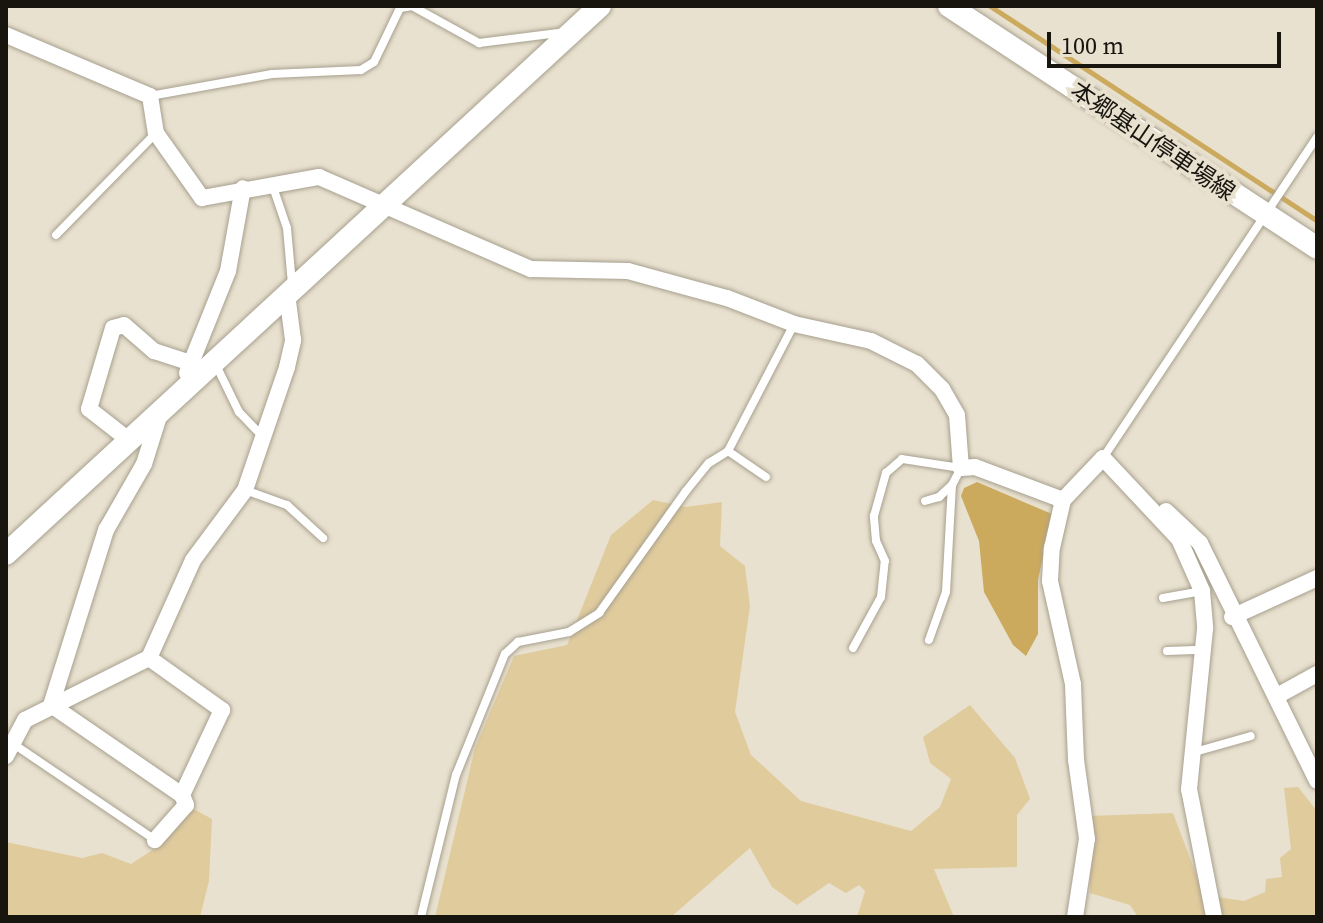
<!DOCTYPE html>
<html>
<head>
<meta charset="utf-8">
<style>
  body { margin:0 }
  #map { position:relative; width:1323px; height:923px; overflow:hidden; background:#e9e1cf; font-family:"Source Serif 4","Noto Sans JP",serif }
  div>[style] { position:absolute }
  .green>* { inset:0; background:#e0cb9d }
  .water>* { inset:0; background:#ccaa5d }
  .stream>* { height:5px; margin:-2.5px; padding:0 2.5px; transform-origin:2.5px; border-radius:2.5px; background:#ccaa5d }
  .roads { filter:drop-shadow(0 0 2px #a7a08f) drop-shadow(0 0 2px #a7a08f) }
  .lane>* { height:8px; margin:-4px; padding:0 4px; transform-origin:4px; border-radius:4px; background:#fff }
  .street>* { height:16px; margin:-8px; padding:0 8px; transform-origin:8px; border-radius:8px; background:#fff }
  .secondary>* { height:22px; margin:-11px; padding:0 11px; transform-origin:11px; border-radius:11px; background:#fff }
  span { translate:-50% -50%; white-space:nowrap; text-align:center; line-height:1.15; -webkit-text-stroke:8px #e9e1cf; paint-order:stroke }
  .street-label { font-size:24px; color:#18150f }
  .frame { position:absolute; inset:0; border:8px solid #18150f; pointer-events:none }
  .scale { position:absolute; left:1047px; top:32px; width:234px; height:36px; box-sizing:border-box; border:4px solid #18150f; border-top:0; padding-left:10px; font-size:24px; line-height:28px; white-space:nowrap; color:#18150f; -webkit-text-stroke:6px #e9e1cf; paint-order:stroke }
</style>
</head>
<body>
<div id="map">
  <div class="green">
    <div style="clip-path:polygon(653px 500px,686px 507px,722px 502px,720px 546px,745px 566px,750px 606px,735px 712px,751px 755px,801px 801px,911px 831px,940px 807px,951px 779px,930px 763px,923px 737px,970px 705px,1015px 758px,1030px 799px,1017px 815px,1017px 867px,934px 869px,954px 917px,857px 917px,865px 891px,859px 885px,846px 893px,829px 883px,797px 905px,772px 887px,750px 848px,671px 917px,435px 917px,475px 748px,514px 656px,567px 645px,611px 535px)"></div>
    <div style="clip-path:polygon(1298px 787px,1317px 811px,1317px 917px,1138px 917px,1130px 905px,1090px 893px,1089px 816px,1173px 813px,1204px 895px,1244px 901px,1265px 892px,1266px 879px,1282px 877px,1280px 858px,1291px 849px,1284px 788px)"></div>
    <div style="clip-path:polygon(190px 807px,212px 819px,209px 881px,200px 917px,6px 917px,6px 842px,82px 858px,102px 853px,131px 864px,157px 847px)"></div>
  </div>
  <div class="water">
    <div style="clip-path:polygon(977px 482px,1052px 514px,1038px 580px,1038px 634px,1026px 656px,1013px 645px,984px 592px,979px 541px,961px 496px,964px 488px)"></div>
  </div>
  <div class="stream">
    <div style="left:990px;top:6px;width:391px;rotate:33.3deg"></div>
  </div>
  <div class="roads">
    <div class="lane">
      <div style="left:150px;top:96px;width:124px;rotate:-10.2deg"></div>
      <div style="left:272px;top:74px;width:89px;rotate:-2.6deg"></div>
      <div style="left:361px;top:70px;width:15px;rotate:-32deg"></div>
      <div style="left:374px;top:62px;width:60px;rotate:-64.3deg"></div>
      <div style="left:400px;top:8px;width:12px;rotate:-9deg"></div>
      <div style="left:412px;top:6px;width:77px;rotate:28.9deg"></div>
      <div style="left:479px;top:43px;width:88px;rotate:-7.2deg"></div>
      <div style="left:272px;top:184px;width:46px;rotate:71.2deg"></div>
      <div style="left:287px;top:228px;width:56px;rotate:84.9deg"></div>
      <div style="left:56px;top:235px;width:143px;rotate:-45.6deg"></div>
      <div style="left:215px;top:363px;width:55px;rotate:63.9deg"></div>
      <div style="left:239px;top:412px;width:35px;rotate:46deg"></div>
      <div style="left:728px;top:451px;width:46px;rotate:34.4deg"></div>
      <div style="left:1103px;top:458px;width:386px;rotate:-56.3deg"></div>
      <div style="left:245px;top:490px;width:45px;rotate:19.7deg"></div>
      <div style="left:287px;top:505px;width:49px;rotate:42.5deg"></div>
      <div style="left:925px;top:501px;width:15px;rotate:-16deg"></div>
      <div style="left:939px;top:497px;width:18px;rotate:-43deg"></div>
      <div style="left:1163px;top:598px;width:40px;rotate:-10deg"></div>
      <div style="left:929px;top:640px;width:51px;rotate:-70.5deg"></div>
      <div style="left:946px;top:592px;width:107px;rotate:-86.8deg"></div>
      <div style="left:952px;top:485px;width:19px;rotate:-62deg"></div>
      <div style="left:853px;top:648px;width:58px;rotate:-61.2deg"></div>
      <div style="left:881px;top:597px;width:36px;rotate:-84deg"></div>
      <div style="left:885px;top:561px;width:22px;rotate:-114deg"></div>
      <div style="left:876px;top:541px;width:25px;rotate:-95deg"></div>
      <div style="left:874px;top:516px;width:45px;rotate:-74.4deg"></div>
      <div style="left:886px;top:473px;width:21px;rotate:-41deg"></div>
      <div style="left:902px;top:459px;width:60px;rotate:8.7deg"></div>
      <div style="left:1167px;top:651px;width:35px;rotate:-2deg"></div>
      <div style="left:12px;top:743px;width:173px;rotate:34.1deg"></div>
      <div style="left:1191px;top:753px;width:62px;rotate:-15.8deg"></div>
      <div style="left:421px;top:917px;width:146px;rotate:-76.2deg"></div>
      <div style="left:456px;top:775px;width:131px;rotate:-68deg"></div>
      <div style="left:505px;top:654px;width:18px;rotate:-43deg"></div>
      <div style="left:518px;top:642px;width:52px;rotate:-11.1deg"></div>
      <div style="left:569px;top:632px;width:36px;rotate:-32deg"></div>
      <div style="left:599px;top:613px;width:150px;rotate:-54.5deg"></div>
      <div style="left:686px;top:491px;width:36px;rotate:-51deg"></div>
      <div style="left:709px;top:463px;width:22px;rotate:-32deg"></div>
      <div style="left:728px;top:451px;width:143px;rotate:-62.5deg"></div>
    </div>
    <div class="street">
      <div style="left:6px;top:35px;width:156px;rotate:23deg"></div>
      <div style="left:150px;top:96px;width:37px;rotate:81deg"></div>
      <div style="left:156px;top:133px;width:80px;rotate:54.7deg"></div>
      <div style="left:202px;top:198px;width:119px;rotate:-10.2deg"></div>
      <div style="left:319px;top:177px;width:231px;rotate:23.5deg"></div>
      <div style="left:531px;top:269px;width:97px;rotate:1.2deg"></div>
      <div style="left:628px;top:271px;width:103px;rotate:15.3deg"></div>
      <div style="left:727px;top:298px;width:72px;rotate:21.2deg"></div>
      <div style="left:794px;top:324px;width:79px;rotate:12.4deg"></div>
      <div style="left:871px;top:341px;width:51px;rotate:26.6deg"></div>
      <div style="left:917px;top:364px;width:35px;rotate:45deg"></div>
      <div style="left:942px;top:389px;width:30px;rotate:60deg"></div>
      <div style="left:957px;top:415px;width:53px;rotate:85.7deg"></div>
      <div style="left:961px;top:468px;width:14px;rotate:-4deg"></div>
      <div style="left:975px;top:467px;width:94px;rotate:20.6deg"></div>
      <div style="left:187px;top:373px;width:110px;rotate:-68.1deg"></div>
      <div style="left:228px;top:271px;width:84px;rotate:-79.8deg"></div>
      <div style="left:160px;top:413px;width:53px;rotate:107.4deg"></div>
      <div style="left:144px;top:464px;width:76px;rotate:119.9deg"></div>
      <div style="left:106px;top:530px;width:183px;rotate:107.4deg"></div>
      <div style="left:51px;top:705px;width:159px;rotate:34.5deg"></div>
      <div style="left:130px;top:441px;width:52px;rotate:-142deg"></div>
      <div style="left:89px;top:409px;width:84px;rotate:-73.5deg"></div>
      <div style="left:113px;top:328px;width:11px;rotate:-15deg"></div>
      <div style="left:124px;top:325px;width:40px;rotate:41deg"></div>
      <div style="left:154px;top:351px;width:38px;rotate:18deg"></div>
      <div style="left:1166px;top:511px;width:47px;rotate:43.3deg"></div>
      <div style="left:1200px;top:543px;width:265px;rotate:63.8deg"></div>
      <div style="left:1232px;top:617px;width:94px;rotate:-24.6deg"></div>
      <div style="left:149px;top:658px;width:90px;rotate:35.5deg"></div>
      <div style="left:222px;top:710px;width:94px;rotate:115.2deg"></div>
      <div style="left:182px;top:795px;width:11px;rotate:68deg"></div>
      <div style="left:186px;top:805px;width:47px;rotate:131.5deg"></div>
      <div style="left:1277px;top:696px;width:46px;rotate:-28.8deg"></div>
      <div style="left:6px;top:756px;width:41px;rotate:-62.2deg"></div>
      <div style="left:25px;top:720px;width:139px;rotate:-26.6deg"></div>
      <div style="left:149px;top:658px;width:107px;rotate:-65.8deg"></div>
      <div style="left:193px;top:560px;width:87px;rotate:-53.4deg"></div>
      <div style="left:245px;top:490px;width:130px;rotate:-71.1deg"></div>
      <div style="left:287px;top:367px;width:28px;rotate:-77deg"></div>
      <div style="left:293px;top:340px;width:46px;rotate:-97.4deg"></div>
      <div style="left:1075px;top:917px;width:79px;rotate:-81.3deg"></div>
      <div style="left:1087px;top:839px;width:80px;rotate:-97.9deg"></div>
      <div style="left:1076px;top:760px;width:76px;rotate:-92.3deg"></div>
      <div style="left:1073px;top:684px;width:106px;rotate:-102.6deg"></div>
      <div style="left:1050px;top:581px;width:33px;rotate:-87deg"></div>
      <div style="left:1052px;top:548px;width:49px;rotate:-77.1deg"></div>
      <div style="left:1063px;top:500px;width:58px;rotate:-46.4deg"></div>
      <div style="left:1103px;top:458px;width:111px;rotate:46.8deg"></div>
      <div style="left:1179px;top:539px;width:57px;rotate:66.1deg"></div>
      <div style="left:1202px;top:591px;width:38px;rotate:85deg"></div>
      <div style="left:1205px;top:629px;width:161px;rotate:95.7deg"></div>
      <div style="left:1189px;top:789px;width:130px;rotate:78.9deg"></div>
    </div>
    <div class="secondary">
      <div style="left:949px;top:6px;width:440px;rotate:33.3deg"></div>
      <div style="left:6px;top:554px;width:808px;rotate:-42.69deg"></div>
    </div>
  </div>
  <div class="street-label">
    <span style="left:1153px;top:141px;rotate:34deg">本郷基山停車場線</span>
  </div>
  <div class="frame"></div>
  <div class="scale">100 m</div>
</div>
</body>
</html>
